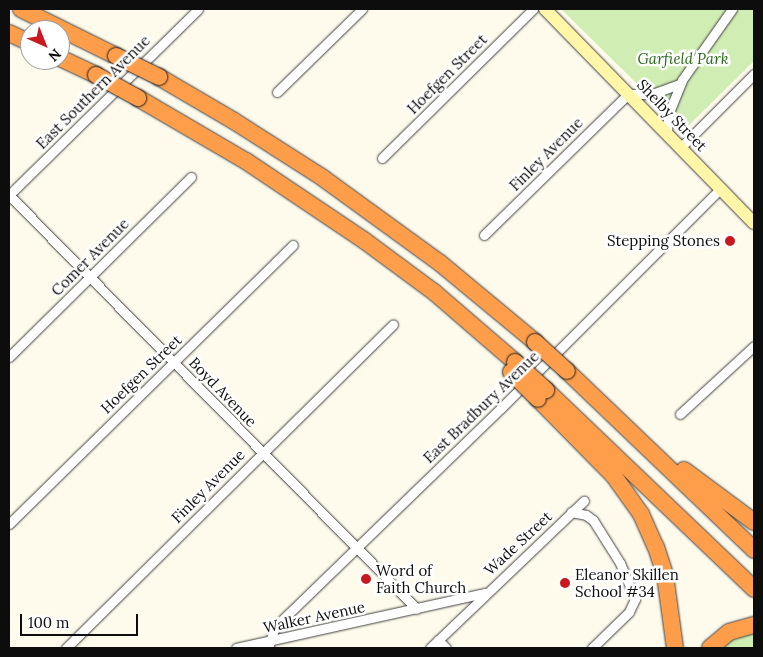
<!DOCTYPE html>
<html>
<head>
<meta charset="utf-8">
<style>
  body { margin:0 }
  #map { position:relative; width:763px; height:657px; overflow:hidden; background:#fffbec; font-family:Lora,serif }
  div>[style] { position:absolute }
  .green>* { inset:0; background:#d0edb3 }
  .roads { filter:drop-shadow(0 0 1px #404040) drop-shadow(0 0 1px #404040) }
  .minor>* { height:9px; margin:-4.5px; padding:0 4.5px; transform-origin:4.5px; border-radius:4.5px; background:#fff }
  .secondary>* { height:12px; margin:-6px; padding:0 6px; transform-origin:6px; border-radius:6px; background:#fff6a7 }
  .motorway>* { height:16px; margin:-8px; padding:0 8px; transform-origin:8px; border-radius:8px; background:#ff9e4a }
  .bridges { filter:drop-shadow(0 0 1px #1e1e1e) drop-shadow(0 0 1px #1e1e1e) }
  .motorway-bridge>* { height:16px; margin:-8px; padding:0 8px; transform-origin:8px; border-radius:8px; background:#ff9e4a }
  .dots>* { width:14px; height:14px; translate:-50% -50%; box-sizing:border-box; border:2px solid #fff; border-radius:50% }
  span { translate:-50% -50%; white-space:nowrap; text-align:center; line-height:1.15; -webkit-text-stroke:5px #fff; paint-order:stroke }
  .park-label { font-size:15px; color:#286a18; font-style:italic }
  .street-label { font-size:15px; color:#0d0d0d }
  .poi-label { font-size:15px; color:#0d0d0d }
  .right { translate:-100% -50%; text-align:right }
  .left { translate:0 -50%; text-align:left }
  .frame { position:absolute; inset:0; border:10px solid #0d0d0d; pointer-events:none }
  .north { position:absolute; left:20px; top:20px; width:50px; height:50px; box-sizing:border-box; background:#fff; border:1px solid #9e9e9e; border-radius:50%; rotate:136deg; font-size:14px; font-weight:700; line-height:20px; text-align:center; color:#0d0d0d }
  .north::after { content:''; display:block; margin:auto; width:18px; height:22px; background:#c91920; clip-path:polygon(50% 0,100% 100%,50% 72%,0 100%) }
  .scale { position:absolute; left:20px; top:614px; width:118px; height:22px; box-sizing:border-box; border:2px solid #0d0d0d; border-top:0; padding-left:6px; font-size:15px; line-height:18px; white-space:nowrap; color:#0d0d0d; -webkit-text-stroke:4px #fff; paint-order:stroke }
</style>
</head>
<body>
<div id="map">
  <div class="green">
    <div style="clip-path:polygon(561px 9px,754px 9px,754px 61px,684px 130px)"></div>
    <div style="clip-path:polygon(754px 633px,754px 648px,718px 648px,723px 642px)"></div>
  </div>
  <div class="roads">
    <div class="minor">
      <div style="left:277px;top:92px;width:119px;rotate:-44.3deg"></div>
      <div style="left:667px;top:133px;width:18px;rotate:-87deg"></div>
      <div style="left:668px;top:115px;width:38px;rotate:-68deg"></div>
      <div style="left:682px;top:80px;width:87px;rotate:-54.8deg"></div>
      <div style="left:680px;top:148px;width:105px;rotate:-45deg"></div>
      <div style="left:382px;top:158px;width:212px;rotate:-44.6deg"></div>
      <div style="left:9px;top:195px;width:581px;rotate:45.42deg"></div>
      <div style="left:9px;top:195px;width:265px;rotate:-44.5deg"></div>
      <div style="left:484px;top:235px;width:202px;rotate:-44.4deg"></div>
      <div style="left:628px;top:94px;width:24px"></div>
      <div style="left:652px;top:94px;width:30px;rotate:-20deg"></div>
      <div style="left:9px;top:357px;width:256px;rotate:-44.7deg"></div>
      <div style="left:680px;top:414px;width:100px;rotate:-42.6deg"></div>
      <div style="left:571px;top:512px;width:15px;rotate:11deg"></div>
      <div style="left:586px;top:515px;width:9px;rotate:36deg"></div>
      <div style="left:593px;top:520px;width:51px;rotate:57.9deg"></div>
      <div style="left:620px;top:563px;width:39px;rotate:67deg"></div>
      <div style="left:635px;top:599px;width:14px;rotate:115deg"></div>
      <div style="left:629px;top:612px;width:52px;rotate:135.8deg"></div>
      <div style="left:9px;top:524px;width:398px;rotate:-44.5deg"></div>
      <div style="left:438px;top:640px;width:11px;rotate:45deg"></div>
      <div style="left:66px;top:648px;width:460px;rotate:-44.7deg"></div>
      <div style="left:236px;top:648px;width:255px;rotate:-12.5deg"></div>
      <div style="left:268px;top:648px;width:19px;rotate:-72deg"></div>
      <div style="left:274px;top:630px;width:10px;rotate:-53deg"></div>
      <div style="left:280px;top:622px;width:308px;rotate:-44.1deg"></div>
      <div style="left:501px;top:408px;width:311px;rotate:-45deg"></div>
      <div style="left:430px;top:648px;width:213px;rotate:-43.7deg"></div>
    </div>
    <div class="secondary">
      <div style="left:545px;top:9px;width:299px;rotate:45.7deg"></div>
    </div>
    <div class="motorway">
      <div style="left:21px;top:9px;width:106px;rotate:26.3deg"></div>
      <div style="left:9px;top:33px;width:23px;rotate:25deg"></div>
      <div style="left:60px;top:58px;width:40px;rotate:25deg"></div>
      <div style="left:159px;top:77px;width:87px;rotate:30.4deg"></div>
      <div style="left:234px;top:121px;width:106px;rotate:32.6deg"></div>
      <div style="left:323px;top:178px;width:145px;rotate:36deg"></div>
      <div style="left:440px;top:263px;width:124px;rotate:39.7deg"></div>
      <div style="left:138px;top:98px;width:125px;rotate:30.3deg"></div>
      <div style="left:246px;top:161px;width:143px;rotate:33.9deg"></div>
      <div style="left:365px;top:241px;width:86px;rotate:36.5deg"></div>
      <div style="left:434px;top:292px;width:107px;rotate:40.8deg"></div>
      <div style="left:567px;top:371px;width:259px;rotate:43.7deg"></div>
      <div style="left:546px;top:390px;width:288px;rotate:43.7deg"></div>
      <div style="left:538px;top:399px;width:108px;rotate:45.4deg"></div>
      <div style="left:614px;top:476px;width:47px;rotate:54.6deg"></div>
      <div style="left:641px;top:514px;width:36px;rotate:66deg"></div>
      <div style="left:656px;top:547px;width:29px;rotate:72deg"></div>
      <div style="left:665px;top:575px;width:74px;rotate:82.2deg"></div>
      <div style="left:684px;top:470px;width:87px;rotate:36.6deg"></div>
      <div style="left:710px;top:648px;width:25px;rotate:-40deg"></div>
      <div style="left:729px;top:632px;width:26px;rotate:-16deg"></div>
    </div>
  </div>
  <div class="bridges">
    <div class="motorway-bridge">
      <div style="left:116px;top:56px;width:48px;rotate:26deg"></div>
      <div style="left:96px;top:75px;width:48px;rotate:28.7deg"></div>
      <div style="left:535px;top:342px;width:43px;rotate:42.2deg"></div>
      <div style="left:515px;top:362px;width:42px;rotate:42.1deg"></div>
      <div style="left:511px;top:372px;width:38px;rotate:45deg"></div>
    </div>
  </div>
  <div class="dots">
    <div style="left:730px;top:241px;background:#c91920"></div>
    <div style="left:366px;top:579px;background:#c91920"></div>
    <div style="left:565px;top:583px;background:#c91920"></div>
  </div>
  <div class="park-label">
    <span style="left:683px;top:59px">Garfield Park</span>
  </div>
  <div class="street-label">
    <span style="left:447px;top:74px;rotate:-45deg">Hoefgen Street</span>
    <span style="left:93px;top:92px;rotate:-45deg">East Southern Avenue</span>
    <span style="left:672px;top:115px;rotate:46deg">Shelby Street</span>
    <span style="left:546px;top:154px;rotate:-45deg">Finley Avenue</span>
    <span style="left:90px;top:257px;rotate:-45deg">Comer Avenue</span>
    <span style="left:141px;top:374px;rotate:-44deg">Hoefgen Street</span>
    <span style="left:223px;top:392px;rotate:46deg">Boyd Avenue</span>
    <span style="left:481px;top:407px;rotate:-44deg">East Bradbury Avenue</span>
    <span style="left:208px;top:486px;rotate:-45deg">Finley Avenue</span>
    <span style="left:518px;top:543px;rotate:-43deg">Wade Street</span>
    <span style="left:314px;top:617px;rotate:-12deg">Walker Avenue</span>
  </div>
  <div class="poi-label">
    <span class="right" style="left:720px;top:241px">Stepping Stones</span>
    <span class="left" style="left:376px;top:579px">Word of<br>Faith Church</span>
    <span class="left" style="left:575px;top:583px">Eleanor Skillen<br>School #34</span>
  </div>
  <div class="frame"></div>
  <div class="north">N</div>
  <div class="scale">100 m</div>
</div>
</body>
</html>
